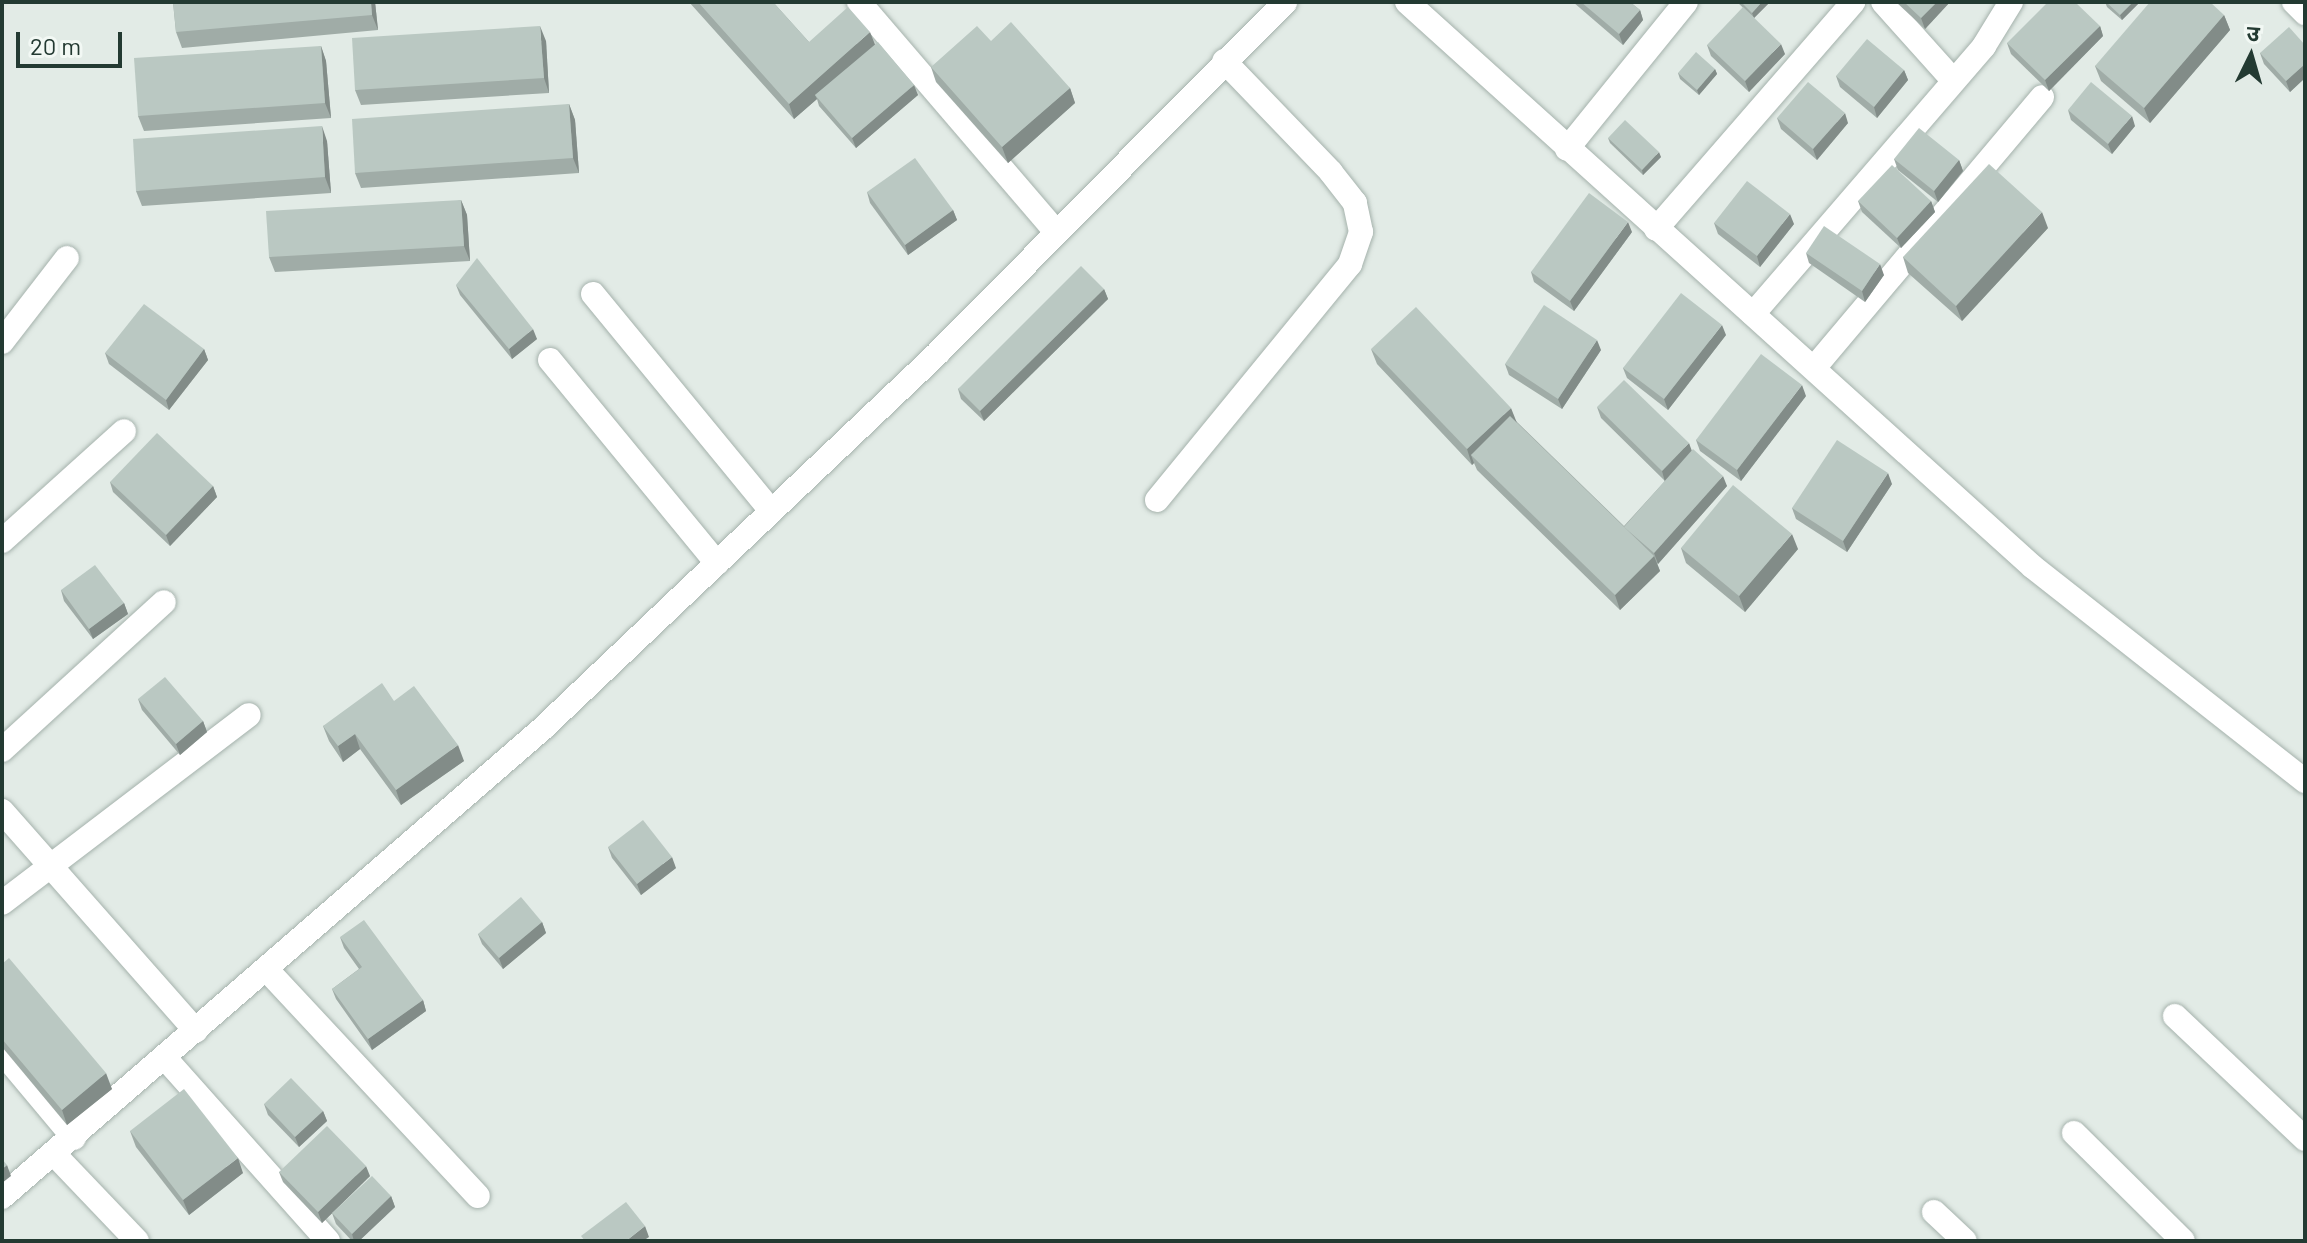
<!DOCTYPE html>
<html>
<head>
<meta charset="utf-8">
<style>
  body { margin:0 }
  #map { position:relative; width:2307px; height:1243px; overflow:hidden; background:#e2ebe6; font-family:Barlow,"Noto Sans Devanagari",sans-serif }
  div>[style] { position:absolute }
  .roads { filter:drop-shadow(0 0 2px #a5b2ac) drop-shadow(0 0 2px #a5b2ac) }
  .minor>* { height:24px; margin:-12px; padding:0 12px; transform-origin:12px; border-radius:12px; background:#fff }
  .wall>* { inset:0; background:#a0aca7 }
  .shaded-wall>* { inset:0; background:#828c88 }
  .building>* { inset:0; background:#bac8c2 }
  span { translate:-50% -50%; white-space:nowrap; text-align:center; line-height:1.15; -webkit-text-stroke:7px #f2f8f4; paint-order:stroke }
  .frame { position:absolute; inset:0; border:4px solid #233a32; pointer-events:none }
  .north { position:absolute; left:2211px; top:16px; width:80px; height:80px; -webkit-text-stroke:6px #f2f8f4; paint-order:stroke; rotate:5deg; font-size:22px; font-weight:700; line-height:32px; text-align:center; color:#233a32 }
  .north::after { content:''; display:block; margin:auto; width:28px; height:36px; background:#233a32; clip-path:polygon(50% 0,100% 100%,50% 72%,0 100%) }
  .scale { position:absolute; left:16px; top:32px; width:106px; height:36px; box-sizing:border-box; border:4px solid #233a32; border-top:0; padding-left:10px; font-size:24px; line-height:28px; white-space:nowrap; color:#233a32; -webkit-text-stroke:6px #f2f8f4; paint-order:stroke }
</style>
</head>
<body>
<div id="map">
  <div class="roads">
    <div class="minor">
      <div style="left:859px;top:2px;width:303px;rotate:49.4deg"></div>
      <div style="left:1407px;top:2px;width:843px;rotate:42.07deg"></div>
      <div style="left:2033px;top:567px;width:346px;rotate:38.2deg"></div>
      <div style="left:1883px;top:2px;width:105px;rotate:48.1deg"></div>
      <div style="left:2294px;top:2px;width:16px;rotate:45deg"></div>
      <div style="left:1567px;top:149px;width:189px;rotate:-51deg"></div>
      <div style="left:1656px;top:229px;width:301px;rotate:-49deg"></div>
      <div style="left:593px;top:294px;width:281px;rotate:50.6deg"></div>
      <div style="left:1753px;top:314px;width:354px;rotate:-49.2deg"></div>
      <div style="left:1984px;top:46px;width:52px;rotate:-58.5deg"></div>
      <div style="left:2px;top:342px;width:106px;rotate:-52.3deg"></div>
      <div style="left:550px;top:360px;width:263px;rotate:50.6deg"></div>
      <div style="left:1814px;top:368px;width:354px;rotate:-49.9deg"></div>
      <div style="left:1157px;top:500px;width:305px;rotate:-50.7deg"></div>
      <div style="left:1350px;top:264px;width:34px;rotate:-71deg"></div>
      <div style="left:1361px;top:232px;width:30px;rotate:-102deg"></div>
      <div style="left:1355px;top:203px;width:39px;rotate:-128deg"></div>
      <div style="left:1331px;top:172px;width:154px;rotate:-133.9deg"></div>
      <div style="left:2px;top:541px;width:164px;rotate:-42deg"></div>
      <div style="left:2px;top:750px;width:219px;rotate:-42.4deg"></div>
      <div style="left:2px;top:811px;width:293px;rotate:48.6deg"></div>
      <div style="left:2px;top:903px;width:310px;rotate:-37.3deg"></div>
      <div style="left:267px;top:970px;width:309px;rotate:47deg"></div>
      <div style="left:2175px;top:1016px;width:179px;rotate:43.4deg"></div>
      <div style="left:2px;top:1052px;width:112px;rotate:50.1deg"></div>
      <div style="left:165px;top:1058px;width:245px;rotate:48.3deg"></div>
      <div style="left:2074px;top:1133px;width:153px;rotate:44.7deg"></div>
      <div style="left:54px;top:1154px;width:120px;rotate:46.3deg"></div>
      <div style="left:2px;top:1197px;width:715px;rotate:-40.91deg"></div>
      <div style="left:542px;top:729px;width:545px;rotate:-43.51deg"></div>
      <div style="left:937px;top:354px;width:495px;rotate:-45.3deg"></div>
      <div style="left:1934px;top:1212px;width:42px;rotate:43.1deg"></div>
    </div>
  </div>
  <div class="wall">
    <div style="clip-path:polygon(173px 2px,375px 2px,378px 30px,182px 48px,176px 32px)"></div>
    <div style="clip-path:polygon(689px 2px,773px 2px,809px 42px,875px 45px,918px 95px,856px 148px,819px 106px,817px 99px,794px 119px)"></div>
    <div style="clip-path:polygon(1573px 2px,1630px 2px,1640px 10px,1643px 20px,1623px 45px)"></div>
    <div style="clip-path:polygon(1737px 2px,1770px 2px,1754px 18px)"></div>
    <div style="clip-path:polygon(1896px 2px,1950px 2px,1925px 29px)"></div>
    <div style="clip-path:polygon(2105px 2px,2140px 2px,2122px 20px,2107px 7px)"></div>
    <div style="clip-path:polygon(2224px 15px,2230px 30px,2150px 123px,2101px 81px,2095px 66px)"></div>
    <div style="clip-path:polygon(2100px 26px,2103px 36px,2049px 91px,2011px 54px,2007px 43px)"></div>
    <div style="clip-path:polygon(546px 41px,549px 93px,361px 105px,355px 90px)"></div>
    <div style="clip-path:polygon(991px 41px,1070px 88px,1075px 103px,1008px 163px,936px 82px,931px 67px)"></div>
    <div style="clip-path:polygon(1707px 45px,1785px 54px,1749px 92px,1711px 56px)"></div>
    <div style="clip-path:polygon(2305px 45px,2305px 78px,2290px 92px,2264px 64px,2260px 53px)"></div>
    <div style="clip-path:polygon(321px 46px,326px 61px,331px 118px,144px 131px,138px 116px)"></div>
    <div style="clip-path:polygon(1715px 69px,1717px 74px,1699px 95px,1680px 79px,1678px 73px)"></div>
    <div style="clip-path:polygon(1904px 70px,1908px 80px,1877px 118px,1840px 87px,1836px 76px)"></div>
    <div style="clip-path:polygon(569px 104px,575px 120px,579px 173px,361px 188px,355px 173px)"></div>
    <div style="clip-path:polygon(2068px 110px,2135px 126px,2112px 154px,2071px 120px)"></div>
    <div style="clip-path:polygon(1777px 118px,1848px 123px,1817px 160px,1781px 129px)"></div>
    <div style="clip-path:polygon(1608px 138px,1661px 157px,1643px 175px,1610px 143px)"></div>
    <div style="clip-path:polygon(327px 141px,331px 193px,142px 206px,136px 191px)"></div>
    <div style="clip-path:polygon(1894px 159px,1959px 160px,1963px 171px,1938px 202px,1898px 170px)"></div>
    <div style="clip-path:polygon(867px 192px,953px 210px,957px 220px,908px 255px,870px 203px)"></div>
    <div style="clip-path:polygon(461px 200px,467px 215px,470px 261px,275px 272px,269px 257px)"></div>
    <div style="clip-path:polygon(1858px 201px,1931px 201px,1935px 212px,1901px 248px,1862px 212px)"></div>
    <div style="clip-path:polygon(1714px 223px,1794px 224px,1760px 267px,1718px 234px)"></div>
    <div style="clip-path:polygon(2048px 228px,1962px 321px,1908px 273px,1903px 257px)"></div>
    <div style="clip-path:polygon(1632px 232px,1574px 311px,1534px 282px,1531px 272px)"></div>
    <div style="clip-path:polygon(1806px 253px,1884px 275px,1865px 302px,1809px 263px)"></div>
    <div style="clip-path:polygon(456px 285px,537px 339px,512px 359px,460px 295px)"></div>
    <div style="clip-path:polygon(1104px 289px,1108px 299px,984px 421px,961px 399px,958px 389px)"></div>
    <div style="clip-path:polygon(1726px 335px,1668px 410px,1627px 378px,1623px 368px)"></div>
    <div style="clip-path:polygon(204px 349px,208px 360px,169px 410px,109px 364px,105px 353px)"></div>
    <div style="clip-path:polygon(1371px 349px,1516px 421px,1624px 526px,1665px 481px,1601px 418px,1597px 407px,1692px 451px,1727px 486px,1658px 564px,1657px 563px,1660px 571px,1620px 610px,1477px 470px,1474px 463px,1472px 465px,1377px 364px)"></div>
    <div style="clip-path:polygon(1601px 350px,1562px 409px,1509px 375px,1505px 364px)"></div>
    <div style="clip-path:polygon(1806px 396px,1741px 481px,1700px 451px,1696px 440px)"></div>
    <div style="clip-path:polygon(110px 482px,213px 486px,217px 497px,170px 546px,113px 492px)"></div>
    <div style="clip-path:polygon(1892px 484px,1847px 552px,1796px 519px,1792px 508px)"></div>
    <div style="clip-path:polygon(1681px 548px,1798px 549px,1745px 612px,1686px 563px)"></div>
    <div style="clip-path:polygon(61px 590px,124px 603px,128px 614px,93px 639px,64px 601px)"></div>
    <div style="clip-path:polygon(138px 699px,203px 721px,207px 732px,180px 755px,142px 710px)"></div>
    <div style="clip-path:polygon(394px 701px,464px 761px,401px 805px,360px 749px,343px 762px,329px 741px,323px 726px)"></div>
    <div style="clip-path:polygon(608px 847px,676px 868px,641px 895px,612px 858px)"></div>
    <div style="clip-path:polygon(542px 922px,546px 933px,503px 969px,482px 944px,478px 934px)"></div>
    <div style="clip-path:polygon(340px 937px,423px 1000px,426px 1011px,372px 1050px,336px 999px,332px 989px,359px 969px,344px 948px)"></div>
    <div style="clip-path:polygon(2px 964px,112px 1089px,67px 1125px,2px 1047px)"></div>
    <div style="clip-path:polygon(264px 1104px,323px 1111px,327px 1121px,299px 1147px,268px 1115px)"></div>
    <div style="clip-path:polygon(130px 1131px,243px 1173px,189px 1215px,136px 1147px)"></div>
    <div style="clip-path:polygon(279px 1172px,370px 1176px,322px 1223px,283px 1182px)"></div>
    <div style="clip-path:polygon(391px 1196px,395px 1207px,359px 1241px,352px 1241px,336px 1224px,332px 1213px)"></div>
  </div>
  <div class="shaded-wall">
    <div style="clip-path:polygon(371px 2px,375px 2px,378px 30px,372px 15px)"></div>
    <div style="clip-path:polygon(1762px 2px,1770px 2px,1754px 18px,1752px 13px)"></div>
    <div style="clip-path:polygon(1937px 2px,1950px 2px,1925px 29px,1921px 18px)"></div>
    <div style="clip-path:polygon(2133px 2px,2140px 2px,2122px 20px,2120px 15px)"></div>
    <div style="clip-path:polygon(1640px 10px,1643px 20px,1623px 45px,1619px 34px)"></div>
    <div style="clip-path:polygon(2224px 15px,2230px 30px,2150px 123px,2144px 108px)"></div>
    <div style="clip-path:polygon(540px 26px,546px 41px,549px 93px,544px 78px)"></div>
    <div style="clip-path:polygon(2100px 26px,2103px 36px,2049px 91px,2045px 80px)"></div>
    <div style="clip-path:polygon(870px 32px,876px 47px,815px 95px,817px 99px,794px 119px,789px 104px)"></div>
    <div style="clip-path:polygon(1781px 44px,1785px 54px,1749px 92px,1745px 81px)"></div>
    <div style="clip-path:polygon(321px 46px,326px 61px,331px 118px,325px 103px)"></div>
    <div style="clip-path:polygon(2305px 64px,2305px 78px,2290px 92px,2286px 81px)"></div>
    <div style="clip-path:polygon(1715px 69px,1717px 74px,1699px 95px,1697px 90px)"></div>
    <div style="clip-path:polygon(1904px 70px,1908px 80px,1877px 118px,1874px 107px)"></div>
    <div style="clip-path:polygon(914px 85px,918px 95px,856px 148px,852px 138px)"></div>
    <div style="clip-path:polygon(1070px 88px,1075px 103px,1008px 163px,1002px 147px)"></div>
    <div style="clip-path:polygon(569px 104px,575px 120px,579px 173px,573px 158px)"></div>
    <div style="clip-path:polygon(1845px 113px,1848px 123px,1817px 160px,1813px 149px)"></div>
    <div style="clip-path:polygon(2132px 116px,2135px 126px,2112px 154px,2108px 144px)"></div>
    <div style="clip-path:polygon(322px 126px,327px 141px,331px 193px,325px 177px)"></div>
    <div style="clip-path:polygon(1659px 152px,1661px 157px,1643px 175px,1642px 170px)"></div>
    <div style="clip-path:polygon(1959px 160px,1963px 171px,1938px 202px,1934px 191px)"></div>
    <div style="clip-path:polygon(461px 200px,467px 215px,470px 261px,464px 246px)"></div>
    <div style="clip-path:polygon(1931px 201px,1935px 212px,1901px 248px,1897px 238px)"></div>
    <div style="clip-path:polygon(953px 210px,957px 220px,908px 255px,905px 245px)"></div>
    <div style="clip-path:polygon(2042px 212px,2048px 228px,1962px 321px,1956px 306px)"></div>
    <div style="clip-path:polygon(1790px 214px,1794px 224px,1760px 267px,1757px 256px)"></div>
    <div style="clip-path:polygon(1628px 222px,1632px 232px,1574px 311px,1570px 301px)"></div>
    <div style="clip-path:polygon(1880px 264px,1884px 275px,1865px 302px,1862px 291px)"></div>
    <div style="clip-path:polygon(1104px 289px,1108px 299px,984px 421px,980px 411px)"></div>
    <div style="clip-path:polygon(1722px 325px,1726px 335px,1668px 410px,1664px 399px)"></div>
    <div style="clip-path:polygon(533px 329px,537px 339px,512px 359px,509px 349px)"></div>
    <div style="clip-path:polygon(1597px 340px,1601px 350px,1562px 409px,1558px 399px)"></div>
    <div style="clip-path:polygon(204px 349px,208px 360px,169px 410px,166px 400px)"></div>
    <div style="clip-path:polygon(1802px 385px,1806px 396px,1741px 481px,1737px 470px)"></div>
    <div style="clip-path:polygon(1511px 408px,1517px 423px,1471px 455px,1474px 463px,1472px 465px,1467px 449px)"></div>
    <div style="clip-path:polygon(1689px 443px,1693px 454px,1665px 482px,1662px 471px)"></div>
    <div style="clip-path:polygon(1888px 473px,1892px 484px,1847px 552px,1843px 541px)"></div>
    <div style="clip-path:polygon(1723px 476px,1727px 486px,1658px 564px,1654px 553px)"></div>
    <div style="clip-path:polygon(213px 486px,217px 497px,170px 546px,166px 535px)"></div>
    <div style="clip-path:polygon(1792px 534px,1798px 549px,1745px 612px,1739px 596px)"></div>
    <div style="clip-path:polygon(1654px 556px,1660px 571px,1620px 610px,1615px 595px)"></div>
    <div style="clip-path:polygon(124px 603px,128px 614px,93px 639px,89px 629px)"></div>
    <div style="clip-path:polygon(203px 721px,207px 732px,180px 755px,176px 744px)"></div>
    <div style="clip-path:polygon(355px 734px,360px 749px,343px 762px,338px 746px)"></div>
    <div style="clip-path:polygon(458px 745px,464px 761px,401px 805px,396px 790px)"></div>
    <div style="clip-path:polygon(672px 857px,676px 868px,641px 895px,637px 884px)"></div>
    <div style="clip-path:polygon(542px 922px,546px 933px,503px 969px,499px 958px)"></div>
    <div style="clip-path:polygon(423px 1000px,426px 1011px,372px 1050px,368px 1039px)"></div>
    <div style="clip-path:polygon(106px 1073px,112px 1089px,67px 1125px,62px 1110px)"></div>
    <div style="clip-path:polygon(323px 1111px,327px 1121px,299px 1147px,295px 1137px)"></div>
    <div style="clip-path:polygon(238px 1158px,243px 1173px,189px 1215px,183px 1200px)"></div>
    <div style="clip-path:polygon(7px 1165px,11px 1176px,2px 1183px,2px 1169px)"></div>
    <div style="clip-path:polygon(366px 1166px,370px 1176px,322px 1223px,318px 1212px)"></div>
    <div style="clip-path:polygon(391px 1196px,395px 1207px,359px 1241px,354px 1241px,352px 1234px)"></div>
    <div style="clip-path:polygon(645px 1226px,649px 1237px,643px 1241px,626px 1241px)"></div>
  </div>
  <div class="building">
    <div style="clip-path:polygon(173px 2px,371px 2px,372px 15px,176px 32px)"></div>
    <div style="clip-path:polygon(698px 2px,773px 2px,809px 42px,848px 7px,870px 32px,789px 104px)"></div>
    <div style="clip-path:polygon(1581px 2px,1630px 2px,1640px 10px,1619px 34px)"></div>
    <div style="clip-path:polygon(1741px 2px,1762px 2px,1752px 13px)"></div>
    <div style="clip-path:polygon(1904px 2px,1937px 2px,1921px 18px)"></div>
    <div style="clip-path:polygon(2048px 2px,2075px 2px,2100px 26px,2045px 80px,2007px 43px)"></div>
    <div style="clip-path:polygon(2106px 2px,2133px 2px,2120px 15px)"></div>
    <div style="clip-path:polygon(2150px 2px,2210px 2px,2224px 15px,2144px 108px,2095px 66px)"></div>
    <div style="clip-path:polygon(1743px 7px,1781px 44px,1745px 81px,1707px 45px)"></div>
    <div style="clip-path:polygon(1011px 22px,1070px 88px,1002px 147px,931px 67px,977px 26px,991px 41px)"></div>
    <div style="clip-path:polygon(540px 26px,544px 78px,355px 90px,352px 38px)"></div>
    <div style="clip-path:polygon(2289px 27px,2305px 45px,2305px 64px,2286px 81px,2260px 53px)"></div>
    <div style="clip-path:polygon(1867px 39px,1904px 70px,1874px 107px,1836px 76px)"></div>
    <div style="clip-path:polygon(878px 42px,914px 85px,852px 138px,815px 95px)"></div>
    <div style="clip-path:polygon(321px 46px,325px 103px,138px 116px,134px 58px)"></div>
    <div style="clip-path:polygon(1696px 52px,1715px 69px,1697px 90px,1678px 73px)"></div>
    <div style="clip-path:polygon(1808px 82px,1845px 113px,1813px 149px,1777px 118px)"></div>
    <div style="clip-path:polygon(2091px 82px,2132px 116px,2108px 144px,2068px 110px)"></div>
    <div style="clip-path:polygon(569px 104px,573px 158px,355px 173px,352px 119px)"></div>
    <div style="clip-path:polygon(1625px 120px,1659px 152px,1642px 170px,1608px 138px)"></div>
    <div style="clip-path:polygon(322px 126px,325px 177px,136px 191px,133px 139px)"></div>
    <div style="clip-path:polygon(1919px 128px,1959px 160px,1934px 191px,1894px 159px)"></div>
    <div style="clip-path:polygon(915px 158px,953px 210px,905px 245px,867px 192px)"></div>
    <div style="clip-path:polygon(1989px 164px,2042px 212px,1956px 306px,1903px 257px)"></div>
    <div style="clip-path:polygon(1892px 165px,1931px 201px,1897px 238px,1858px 201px)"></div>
    <div style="clip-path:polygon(1747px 181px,1790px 214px,1757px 256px,1714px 223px)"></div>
    <div style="clip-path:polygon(1589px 193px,1628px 222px,1570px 301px,1531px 272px)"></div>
    <div style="clip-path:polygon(461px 200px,464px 246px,269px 257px,266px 211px)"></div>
    <div style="clip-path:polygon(1824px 226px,1880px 264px,1862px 291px,1806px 253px)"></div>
    <div style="clip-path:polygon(477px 258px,533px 329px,509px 349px,456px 285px)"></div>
    <div style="clip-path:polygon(1081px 266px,1104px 289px,980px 411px,958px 389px)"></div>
    <div style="clip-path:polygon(1681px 293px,1722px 325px,1664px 399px,1623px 368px)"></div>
    <div style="clip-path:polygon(144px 304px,204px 349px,166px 400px,105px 353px)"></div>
    <div style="clip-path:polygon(1544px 305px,1597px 340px,1558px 399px,1505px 364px)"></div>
    <div style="clip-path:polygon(1416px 307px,1511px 408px,1467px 449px,1371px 349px)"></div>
    <div style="clip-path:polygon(1761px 354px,1802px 385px,1737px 470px,1696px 440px)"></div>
    <div style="clip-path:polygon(1624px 380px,1689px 443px,1662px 471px,1597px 407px)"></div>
    <div style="clip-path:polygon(1510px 416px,1654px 556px,1615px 595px,1471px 455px)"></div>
    <div style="clip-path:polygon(157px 433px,213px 486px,166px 535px,110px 482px)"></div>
    <div style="clip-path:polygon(1837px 440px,1888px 473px,1843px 541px,1792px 508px)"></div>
    <div style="clip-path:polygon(1693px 449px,1723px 476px,1654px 553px,1624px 527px)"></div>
    <div style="clip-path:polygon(1733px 485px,1792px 534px,1739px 596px,1681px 548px)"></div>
    <div style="clip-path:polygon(95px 565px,124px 603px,89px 629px,61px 590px)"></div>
    <div style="clip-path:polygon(165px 677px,203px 721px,176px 744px,138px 699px)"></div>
    <div style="clip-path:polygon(382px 683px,394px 701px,414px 686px,458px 745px,396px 790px,355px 734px,338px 746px,323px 726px)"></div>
    <div style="clip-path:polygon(643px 820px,672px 857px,637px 884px,608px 847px)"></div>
    <div style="clip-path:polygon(521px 897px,542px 922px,499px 958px,478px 934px)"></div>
    <div style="clip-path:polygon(364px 920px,423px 1000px,368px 1039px,332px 989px,362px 967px,340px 937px)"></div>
    <div style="clip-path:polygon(9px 958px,106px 1073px,62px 1110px,2px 1039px,2px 964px)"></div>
    <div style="clip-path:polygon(291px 1078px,323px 1111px,295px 1137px,264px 1104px)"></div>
    <div style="clip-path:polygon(184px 1089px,238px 1158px,183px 1200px,130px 1131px)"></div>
    <div style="clip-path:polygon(327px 1126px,366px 1166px,318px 1212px,279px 1172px)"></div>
    <div style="clip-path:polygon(2px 1159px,7px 1165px,2px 1169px)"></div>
    <div style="clip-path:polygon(372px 1176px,391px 1196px,352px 1234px,332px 1213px)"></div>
    <div style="clip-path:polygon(626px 1202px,645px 1226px,626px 1241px,585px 1241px,581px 1236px)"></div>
  </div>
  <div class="frame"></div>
  <div class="north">उ</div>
  <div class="scale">20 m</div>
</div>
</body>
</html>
